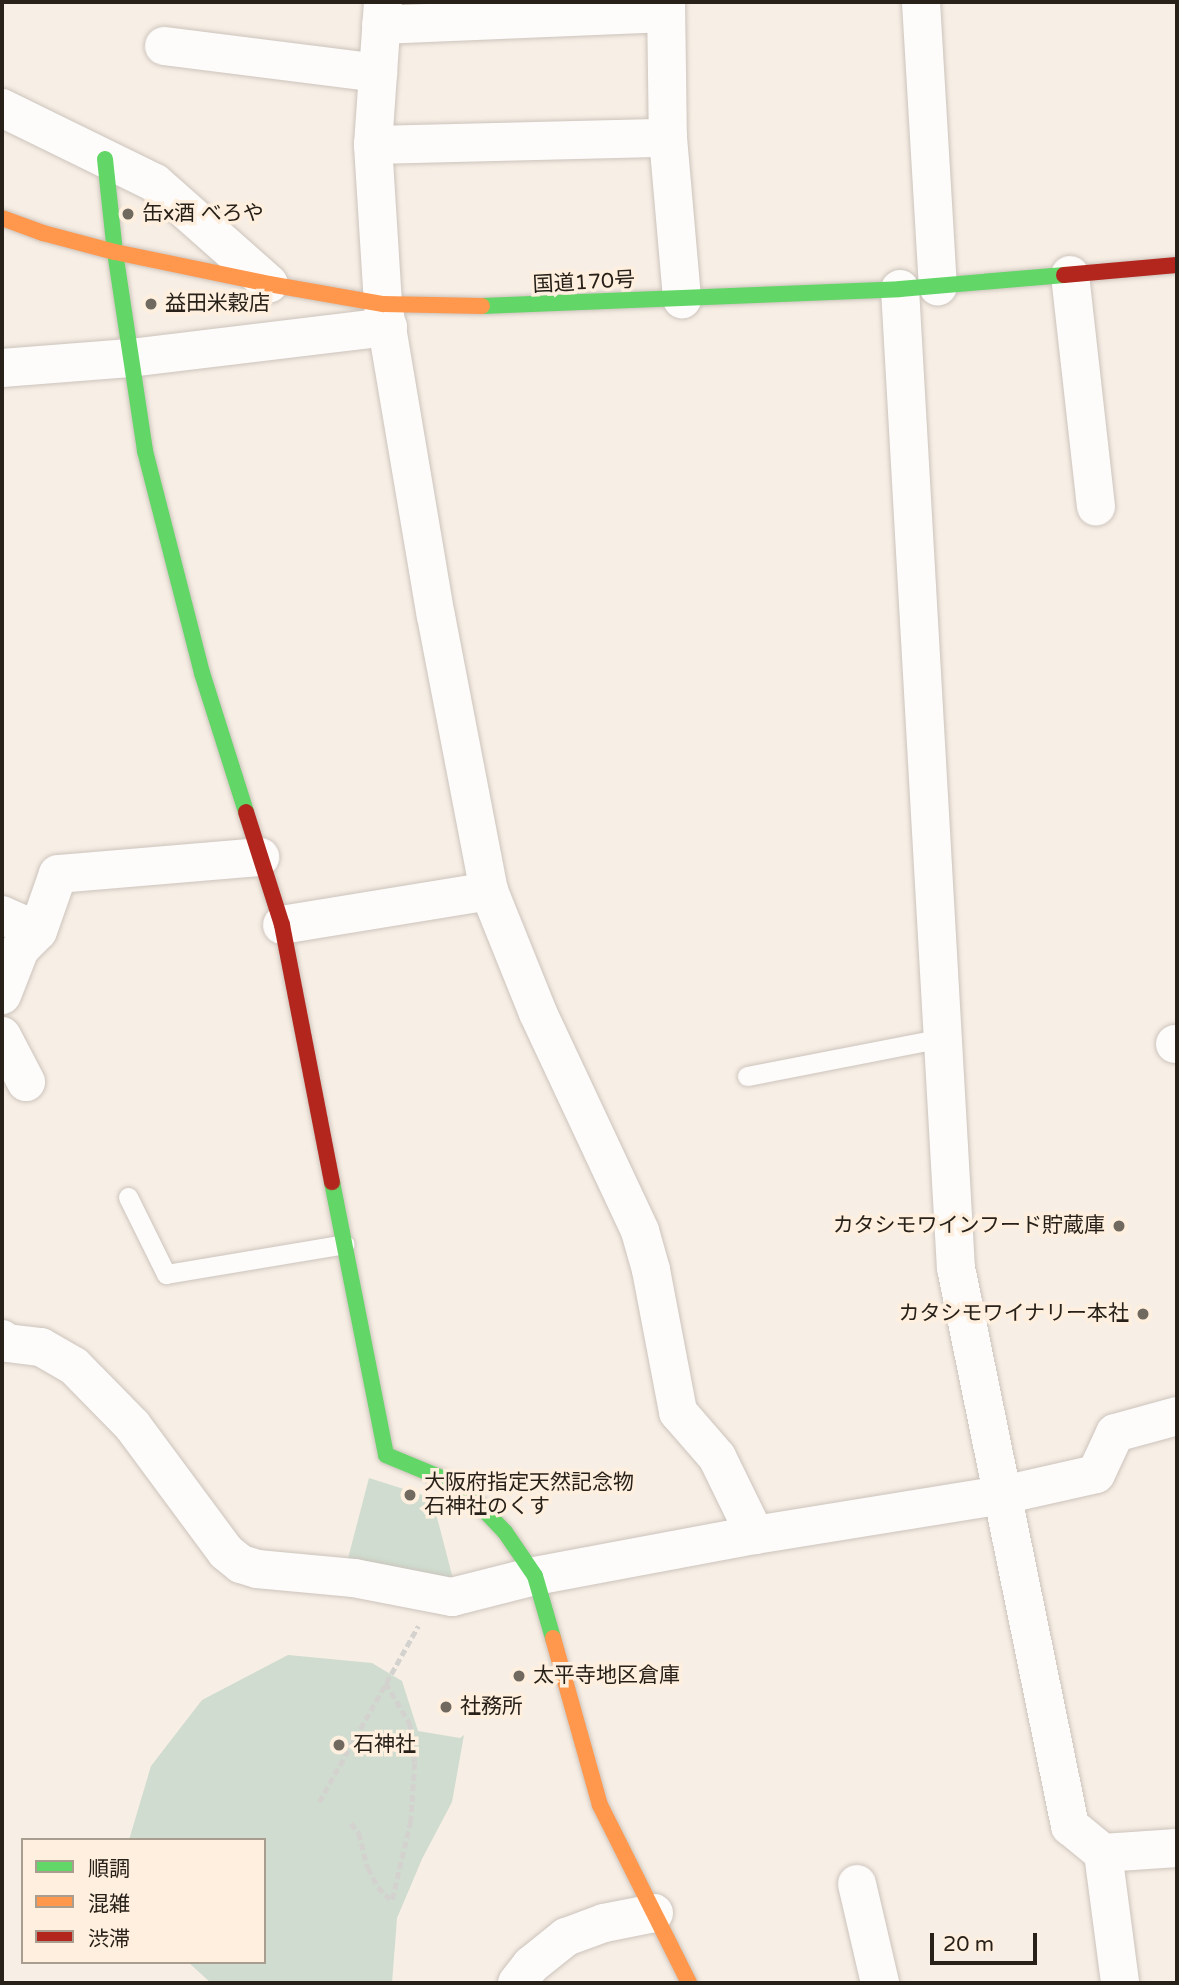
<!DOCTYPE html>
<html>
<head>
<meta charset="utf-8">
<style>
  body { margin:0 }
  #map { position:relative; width:1179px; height:1985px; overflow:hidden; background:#f7eee5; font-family:"Varela Round","Noto Sans JP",sans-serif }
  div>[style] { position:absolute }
  .green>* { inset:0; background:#cfdccf }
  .path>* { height:4.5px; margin-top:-2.25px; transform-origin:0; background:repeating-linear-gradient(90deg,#d4d2cf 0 7px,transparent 0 10.5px) }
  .roads { filter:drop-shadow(0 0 2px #ccc4bc) drop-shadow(0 0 2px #ccc4bc) }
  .lane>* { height:19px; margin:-9.5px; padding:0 9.5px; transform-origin:9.5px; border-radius:9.5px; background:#fefcfb }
  .street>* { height:38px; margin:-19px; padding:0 19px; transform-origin:19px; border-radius:19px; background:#fefcfb }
  .fast>* { height:16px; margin:-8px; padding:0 8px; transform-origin:8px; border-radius:8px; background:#63d668 }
  .slow>* { height:16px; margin:-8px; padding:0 8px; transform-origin:8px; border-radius:8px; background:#ff974d }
  .jam>* { height:16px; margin:-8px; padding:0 8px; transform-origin:8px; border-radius:8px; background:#b3261e }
  .dots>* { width:19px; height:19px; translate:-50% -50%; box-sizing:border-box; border:4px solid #feefde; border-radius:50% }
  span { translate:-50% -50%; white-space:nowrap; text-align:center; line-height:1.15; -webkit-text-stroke:7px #feefde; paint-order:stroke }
  .poi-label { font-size:21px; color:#282119 }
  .left { translate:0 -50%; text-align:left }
  .right { translate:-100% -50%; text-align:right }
  .street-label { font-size:21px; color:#282119 }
  .frame { position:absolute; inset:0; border:4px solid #282119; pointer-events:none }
  .legend { position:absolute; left:21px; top:1838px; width:245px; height:126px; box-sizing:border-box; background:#feefde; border:2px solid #a89d8f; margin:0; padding:9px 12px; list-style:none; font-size:21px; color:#282119 }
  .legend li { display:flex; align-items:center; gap:14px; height:35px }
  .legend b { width:35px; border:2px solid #a89d8f }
  .scale { position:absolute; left:930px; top:1933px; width:107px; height:32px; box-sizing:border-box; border:4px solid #282119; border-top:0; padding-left:9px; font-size:21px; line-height:24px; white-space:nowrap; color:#282119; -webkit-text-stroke:5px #feefde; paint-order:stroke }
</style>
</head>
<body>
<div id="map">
  <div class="green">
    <div style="clip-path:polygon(369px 1478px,432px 1498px,453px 1579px,346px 1566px)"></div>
    <div style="clip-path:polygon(288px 1655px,372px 1663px,402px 1681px,418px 1731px,460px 1738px,464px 1735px,452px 1802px,422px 1859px,397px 1918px,392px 1983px,211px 1983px,188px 1962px,264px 1962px,264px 1840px,129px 1840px,151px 1766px,202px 1700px)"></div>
  </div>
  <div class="path">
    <div style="left:386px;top:1683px;width:48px;rotate:59.7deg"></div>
    <div style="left:410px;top:1724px;width:39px;rotate:83deg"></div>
    <div style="left:415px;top:1763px;width:58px;rotate:93.9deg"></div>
    <div style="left:411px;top:1821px;width:83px;rotate:103.2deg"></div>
    <div style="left:319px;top:1802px;width:202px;rotate:-60.6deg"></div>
    <div style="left:351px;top:1823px;width:13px;rotate:51deg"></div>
    <div style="left:359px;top:1833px;width:36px;rotate:76deg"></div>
    <div style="left:368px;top:1868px;width:21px;rotate:62deg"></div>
    <div style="left:378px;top:1887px;width:20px;rotate:45deg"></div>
  </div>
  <div class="roads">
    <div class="lane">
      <div style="left:747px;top:1076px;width:200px;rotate:-11deg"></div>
      <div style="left:128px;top:1197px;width:86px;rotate:63.7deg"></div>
      <div style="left:166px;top:1274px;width:181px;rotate:-9.5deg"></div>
    </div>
    <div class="street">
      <div style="left:383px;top:2px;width:143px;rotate:94deg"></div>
      <div style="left:373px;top:145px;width:159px;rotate:86.4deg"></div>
      <div style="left:383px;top:304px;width:316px;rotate:80.4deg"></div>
      <div style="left:436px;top:616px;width:280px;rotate:79.1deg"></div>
      <div style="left:489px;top:891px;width:131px;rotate:68.1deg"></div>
      <div style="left:538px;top:1013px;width:241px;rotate:64.9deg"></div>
      <div style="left:640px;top:1231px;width:41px;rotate:74.2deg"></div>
      <div style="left:651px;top:1270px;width:145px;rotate:79.2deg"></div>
      <div style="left:678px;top:1412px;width:60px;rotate:49.1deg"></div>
      <div style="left:717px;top:1457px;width:87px;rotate:64deg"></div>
      <div style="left:666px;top:2px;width:136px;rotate:89.2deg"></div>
      <div style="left:668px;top:138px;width:162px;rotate:85deg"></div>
      <div style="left:921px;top:2px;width:285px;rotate:86.6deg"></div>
      <div style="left:381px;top:25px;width:285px;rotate:-2.4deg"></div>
      <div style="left:164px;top:46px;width:216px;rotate:7.2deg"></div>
      <div style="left:2px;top:108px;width:170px;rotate:26.1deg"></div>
      <div style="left:155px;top:183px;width:152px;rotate:41.5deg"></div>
      <div style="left:373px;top:145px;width:295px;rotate:-1.4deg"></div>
      <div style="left:1070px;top:275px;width:233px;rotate:83.6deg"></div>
      <div style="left:900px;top:289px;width:981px;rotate:86.73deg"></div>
      <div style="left:956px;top:1268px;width:570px;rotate:78.45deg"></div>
      <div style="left:1070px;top:1826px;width:43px;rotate:39.3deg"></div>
      <div style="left:1103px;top:1853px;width:131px;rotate:82.5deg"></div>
      <div style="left:2px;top:368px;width:128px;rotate:-4.5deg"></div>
      <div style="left:130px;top:358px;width:260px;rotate:-6.9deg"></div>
      <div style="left:2px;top:915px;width:39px;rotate:24deg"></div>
      <div style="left:282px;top:925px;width:210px;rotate:-9.3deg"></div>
      <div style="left:2px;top:995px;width:49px;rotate:-68.6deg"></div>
      <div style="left:20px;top:949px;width:25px;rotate:-45deg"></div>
      <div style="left:38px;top:931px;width:60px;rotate:-70.7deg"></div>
      <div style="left:58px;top:874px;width:203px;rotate:-4.8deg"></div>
      <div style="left:2px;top:1036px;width:52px;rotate:62.4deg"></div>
      <div style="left:1175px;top:1044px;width:2px"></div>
      <div style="left:2px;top:1339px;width:6px;rotate:39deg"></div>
      <div style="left:7px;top:1343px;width:34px;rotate:7deg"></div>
      <div style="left:41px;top:1347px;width:38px;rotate:30deg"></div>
      <div style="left:74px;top:1366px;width:83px;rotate:45.5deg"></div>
      <div style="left:132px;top:1425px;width:158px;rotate:53.5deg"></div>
      <div style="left:226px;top:1552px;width:19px;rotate:39deg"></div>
      <div style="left:241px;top:1564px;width:17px;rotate:17deg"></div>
      <div style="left:257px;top:1569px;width:97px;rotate:5.3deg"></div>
      <div style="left:354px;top:1578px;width:100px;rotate:11deg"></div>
      <div style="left:452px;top:1597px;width:86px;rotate:-14.2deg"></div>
      <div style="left:535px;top:1576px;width:224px;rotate:-10.6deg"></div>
      <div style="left:755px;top:1535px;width:251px;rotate:-9.2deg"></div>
      <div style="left:1003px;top:1495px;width:95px;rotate:-12.7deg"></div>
      <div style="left:1096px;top:1474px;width:45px;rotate:-65.1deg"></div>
      <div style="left:1115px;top:1433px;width:64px;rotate:-15.3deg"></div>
      <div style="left:1103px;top:1853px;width:74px;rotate:-3.9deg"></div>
      <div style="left:857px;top:1884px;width:102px;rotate:76.9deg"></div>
      <div style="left:517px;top:1983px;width:23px;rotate:-52deg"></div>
      <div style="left:531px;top:1965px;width:45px;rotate:-38.7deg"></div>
      <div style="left:566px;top:1937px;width:40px;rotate:-20.2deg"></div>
      <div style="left:604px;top:1923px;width:51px;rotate:-11.3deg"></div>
    </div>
    <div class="fast">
      <div style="left:105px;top:159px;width:94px;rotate:83.9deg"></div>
      <div style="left:115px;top:252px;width:201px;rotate:81.4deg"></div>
      <div style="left:145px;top:451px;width:229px;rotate:75.6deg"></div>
      <div style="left:202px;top:673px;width:146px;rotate:72.4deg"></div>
      <div style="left:482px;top:306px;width:418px;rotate:-2.3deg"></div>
      <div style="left:900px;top:289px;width:165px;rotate:-4.9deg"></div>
      <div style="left:332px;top:1182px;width:278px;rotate:78.8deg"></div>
      <div style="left:386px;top:1455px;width:81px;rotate:22.5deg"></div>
      <div style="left:461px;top:1486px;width:64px;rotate:46.3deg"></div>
      <div style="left:505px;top:1532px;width:53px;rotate:55.7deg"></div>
      <div style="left:535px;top:1576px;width:65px;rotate:73.8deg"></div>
    </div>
    <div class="slow">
      <div style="left:2px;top:218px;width:44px;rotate:20.1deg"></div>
      <div style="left:43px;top:233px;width:74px;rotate:14.8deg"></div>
      <div style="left:115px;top:252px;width:157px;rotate:11.7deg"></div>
      <div style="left:269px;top:284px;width:116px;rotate:10deg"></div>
      <div style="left:383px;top:304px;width:99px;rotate:1.2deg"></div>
      <div style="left:553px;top:1638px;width:173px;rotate:74.3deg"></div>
      <div style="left:600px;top:1805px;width:199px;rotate:63.4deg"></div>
    </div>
    <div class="jam">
      <div style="left:1064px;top:275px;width:113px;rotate:-5.1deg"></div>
      <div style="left:246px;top:812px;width:119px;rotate:72.3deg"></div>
      <div style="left:282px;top:925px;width:262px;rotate:79deg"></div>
    </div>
  </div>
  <div class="dots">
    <div style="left:128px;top:214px;background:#706960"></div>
    <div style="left:151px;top:304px;background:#706960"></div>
    <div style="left:1119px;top:1226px;background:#706960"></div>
    <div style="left:1143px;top:1314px;background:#706960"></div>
    <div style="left:410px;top:1495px;background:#706960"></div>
    <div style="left:519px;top:1676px;background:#706960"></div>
    <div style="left:446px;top:1707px;background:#706960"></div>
    <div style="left:339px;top:1745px;background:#706960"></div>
  </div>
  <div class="poi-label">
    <span class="left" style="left:142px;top:214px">缶x酒 べろや</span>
    <span class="left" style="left:165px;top:304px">益田米穀店</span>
    <span class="right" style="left:1105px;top:1226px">カタシモワインフード貯蔵庫</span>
    <span class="right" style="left:1129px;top:1314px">カタシモワイナリー本社</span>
    <span class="left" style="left:424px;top:1495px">大阪府指定天然記念物<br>石神社のくす</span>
    <span class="left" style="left:533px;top:1676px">太平寺地区倉庫</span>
    <span class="left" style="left:460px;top:1707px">社務所</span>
    <span class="left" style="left:353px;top:1745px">石神社</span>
  </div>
  <div class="street-label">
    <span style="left:584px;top:283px;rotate:-3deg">国道170号</span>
  </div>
  <div class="frame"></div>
  <ul class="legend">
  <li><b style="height:9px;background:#63d668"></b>順調</li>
  <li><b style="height:9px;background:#ff974d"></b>混雑</li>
  <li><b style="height:9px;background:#b3261e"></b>渋滞</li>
  </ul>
  <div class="scale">20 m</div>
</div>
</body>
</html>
